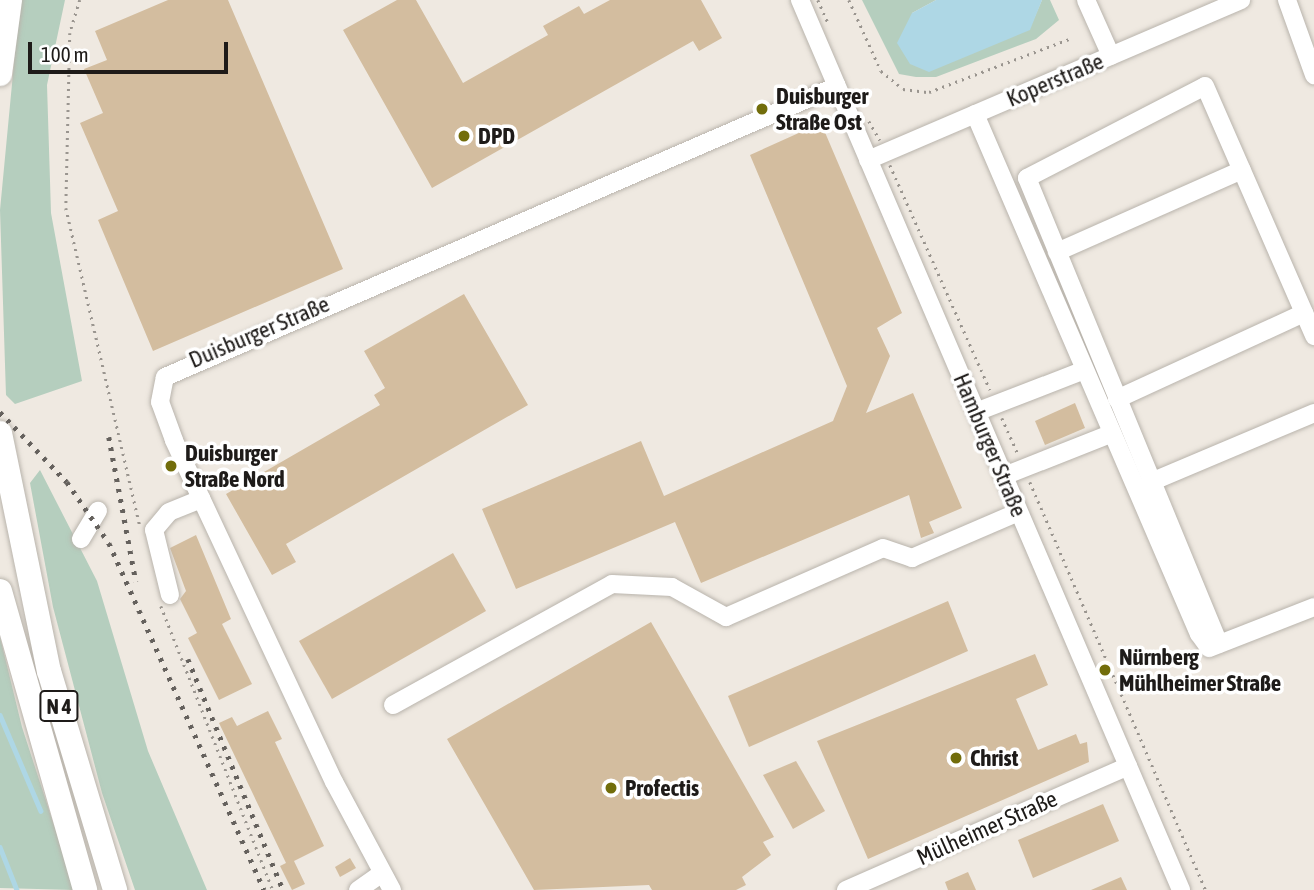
<!DOCTYPE html>
<html>
<head>
<meta charset="utf-8">
<style>
  body { margin:0 }
  #map { position:relative; width:1314px; height:890px; overflow:hidden; background:#efe9e1; font-family:"Asap Condensed",sans-serif }
  div>[style] { position:absolute }
  .green>* { inset:0; background:#b5cebe }
  .water>* { inset:0; background:#aed7e5 }
  .stream>* { height:4.5px; margin:-2.25px; padding:0 2.25px; transform-origin:2.25px; border-radius:2.25px; background:#aed7e5 }
  .building>* { inset:0; background:#d3bd9f }
  .path>* { height:2.5px; margin-top:-1.25px; transform-origin:0; background:repeating-linear-gradient(90deg,#9a958f 0 2px,transparent 0 7px) }
  .roads { filter:drop-shadow(0 0 2px #b9b4ac) drop-shadow(0 0 2px #b9b4ac) }
  .minor>* { height:18px; margin:-9px; padding:0 9px; transform-origin:9px; border-radius:9px; background:#fff }
  .highway>* { height:24px; margin:-12px; padding:0 12px; transform-origin:12px; border-radius:12px; background:#fff }
  .rail>* { height:4.5px; margin-top:-2.25px; transform-origin:0; background:repeating-linear-gradient(90deg,#65615d 0 3.5px,transparent 0 10.5px) }
  .dots>* { width:19px; height:19px; translate:-50% -50%; box-sizing:border-box; border:4px solid #fff; border-radius:50% }
  span { translate:-50% -50%; white-space:nowrap; text-align:center; line-height:1.15; -webkit-text-stroke:7px #fff; paint-order:stroke }
  .shield-label span { padding:2px 5px; background:#fff; border:2px solid; border-radius:5px; -webkit-text-stroke-width:0 }
  .shield-label { font-size:21px; color:#1e1b19; font-weight:700 }
  .street-label { font-size:23px; color:#1e1b19 }
  .poi-label { font-size:23px; color:#1e1b19; font-weight:700 }
  .left { translate:0 -50%; text-align:left }
  .scale { position:absolute; left:28px; top:42px; width:200px; height:32px; box-sizing:border-box; border:4px solid #1e1b19; border-top:0; padding-left:9px; font-size:21px; line-height:24px; white-space:nowrap; color:#1e1b19; -webkit-text-stroke:5px #fff; paint-order:stroke }
</style>
</head>
<body>
<div id="map">
  <div class="green">
    <div style="clip-path:polygon(20px 0,65px 0,47px 85px,51px 213px,82px 381px,15px 404px,6px 395px,0 210px)"></div>
    <div style="clip-path:polygon(862px 0,936px 0,912px 13px,1029px 30px,1042px 0,1050px 0,1059px 20px,1036px 39px,936px 77px,916px 77px,899px 74px)"></div>
    <div style="clip-path:polygon(40px 470px,97px 581px,148px 751px,207px 890px,135px 890px,102px 793px,53px 607px,30px 483px)"></div>
    <div style="clip-path:polygon(0 637px,22px 727px,75px 890px,0 888px)"></div>
  </div>
  <div class="water">
    <div style="clip-path:polygon(936px 0,1042px 0,1030px 30px,929px 72px,910px 64px,897px 43px,912px 13px)"></div>
  </div>
  <div class="stream">
    <div style="left:0;top:715px;width:104px;rotate:66.9deg"></div>
    <div style="left:0;top:847px;width:46px;rotate:68.4deg"></div>
  </div>
  <div class="building">
    <div style="clip-path:polygon(168px 0,228px 0,343px 269px,153px 351px,98px 220px,118px 211px,80px 123px,103px 113px,84px 69px,107px 60px,95px 31px)"></div>
    <div style="clip-path:polygon(397px 0,416px 0,463px 83px,548px 35px,543px 26px,579px 6px,584px 14px,610px 0,701px 0,722px 38px,699px 51px,693px 41px,432px 188px,343px 30px)"></div>
    <div style="clip-path:polygon(821px 123px,902px 313px,877px 328px,890px 356px,866px 413px,913px 393px,962px 508px,929px 522px,934px 533px,921px 538px,909px 495px,701px 583px,675px 522px,516px 589px,482px 509px,641px 441px,664px 496px,833px 421px,847px 386px,750px 155px)"></div>
    <div style="clip-path:polygon(464px 294px,528px 405px,286px 544px,296px 562px,272px 575px,226px 494px,380px 405px,374px 395px,385px 388px,364px 351px)"></div>
    <div style="clip-path:polygon(1075px 403px,1085px 428px,1045px 445px,1035px 421px)"></div>
    <div style="clip-path:polygon(196px 535px,231px 619px,222px 624px,252px 684px,219px 700px,188px 638px,197px 633px,180px 599px,186px 591px,170px 548px)"></div>
    <div style="clip-path:polygon(453px 553px,486px 611px,332px 699px,299px 641px)"></div>
    <div style="clip-path:polygon(948px 601px,968px 651px,749px 747px,728px 696px)"></div>
    <div style="clip-path:polygon(651px 622px,774px 837px,763px 842px,771px 855px,742px 877px,746px 885px,736px 890px,652px 890px,649px 885px,534px 890px,447px 739px)"></div>
    <div style="clip-path:polygon(1035px 654px,1048px 685px,1016px 699px,1038px 750px,1076px 734px,1080px 744px,1087px 742px,1089px 762px,868px 859px,817px 741px)"></div>
    <div style="clip-path:polygon(268px 711px,282px 739px,275px 742px,324px 846px,294px 861px,305px 884px,292px 890px,280px 866px,286px 863px,219px 723px,232px 717px,237px 726px)"></div>
    <div style="clip-path:polygon(796px 761px,825px 811px,793px 829px,763px 775px)"></div>
    <div style="clip-path:polygon(1103px 804px,1119px 841px,1033px 878px,1018px 840px)"></div>
    <div style="clip-path:polygon(350px 858px,356px 868px,340px 877px,335px 867px)"></div>
    <div style="clip-path:polygon(968px 872px,976px 890px,948px 890px,945px 882px)"></div>
    <div style="clip-path:polygon(1121px 877px,1127px 890px,1091px 890px)"></div>
  </div>
  <div class="path">
    <div style="left:80px;top:0;width:34px;rotate:107deg"></div>
    <div style="left:70px;top:33px;width:175px;rotate:91.3deg"></div>
    <div style="left:66px;top:208px;width:326px;rotate:76.9deg"></div>
    <div style="left:818px;top:0;width:24px;rotate:66deg"></div>
    <div style="left:849px;top:0;width:78px;rotate:65.7deg"></div>
    <div style="left:881px;top:71px;width:28px;rotate:39deg"></div>
    <div style="left:903px;top:89px;width:26px;rotate:7deg"></div>
    <div style="left:929px;top:92px;width:153px;rotate:-20.7deg"></div>
    <div style="left:869px;top:121px;width:22px;rotate:60deg"></div>
    <div style="left:890px;top:165px;width:246px;rotate:66deg"></div>
    <div style="left:1002px;top:418px;width:39px;rotate:66deg"></div>
    <div style="left:1030px;top:482px;width:444px;rotate:66.7deg"></div>
    <div style="left:161px;top:606px;width:305px;rotate:68.5deg"></div>
  </div>
  <div class="roads">
    <div class="minor">
      <div style="left:800px;top:0;width:968px;rotate:66.82deg"></div>
      <div style="left:1086px;top:0;width:61px;rotate:65.9deg"></div>
      <div style="left:1287px;top:0;width:80px;rotate:70.2deg"></div>
      <div style="left:975px;top:114px;width:566px;rotate:66.7deg"></div>
      <div style="left:1199px;top:634px;width:17px;rotate:54deg"></div>
      <div style="left:1209px;top:648px;width:113px;rotate:-21.3deg"></div>
      <div style="left:868px;top:160px;width:406px;rotate:-23.2deg"></div>
      <div style="left:1057px;top:252px;width:202px;rotate:-23.9deg"></div>
      <div style="left:1117px;top:399px;width:206px;rotate:-24.7deg"></div>
      <div style="left:976px;top:412px;width:114px;rotate:-21.1deg"></div>
      <div style="left:1004px;top:476px;width:114px;rotate:-21.6deg"></div>
      <div style="left:1151px;top:482px;width:177px;rotate:-22.9deg"></div>
      <div style="left:81px;top:539px;width:33px;rotate:-59deg"></div>
      <div style="left:170px;top:595px;width:67px;rotate:-103.8deg"></div>
      <div style="left:154px;top:530px;width:23px;rotate:-50deg"></div>
      <div style="left:169px;top:512px;width:35px;rotate:-22deg"></div>
      <div style="left:1219px;top:644px;width:504px;rotate:-112.39deg"></div>
      <div style="left:1027px;top:178px;width:200px;rotate:-27.3deg"></div>
      <div style="left:1205px;top:86px;width:273px;rotate:66.4deg"></div>
      <div style="left:393px;top:705px;width:250px;rotate:-28.9deg"></div>
      <div style="left:612px;top:584px;width:60px;rotate:2.9deg"></div>
      <div style="left:672px;top:587px;width:62px;rotate:29.1deg"></div>
      <div style="left:726px;top:617px;width:171px;rotate:-23.7deg"></div>
      <div style="left:883px;top:548px;width:31px;rotate:19deg"></div>
      <div style="left:912px;top:558px;width:116px;rotate:-23.3deg"></div>
      <div style="left:358px;top:890px;width:29px;rotate:-35deg"></div>
      <div style="left:392px;top:890px;width:123px;rotate:-118.2deg"></div>
      <div style="left:334px;top:782px;width:378px;rotate:-115.1deg"></div>
      <div style="left:174px;top:440px;width:40px;rotate:-110.2deg"></div>
      <div style="left:160px;top:402px;width:25px;rotate:-79deg"></div>
      <div style="left:165px;top:377px;width:732px;rotate:-23.41deg"></div>
      <div style="left:846px;top:890px;width:308px;rotate:-23.7deg"></div>
    </div>
    <div class="highway">
      <div style="left:0;top:74px;width:75px;rotate:-82.3deg"></div>
      <div style="left:0;top:433px;width:243px;rotate:78.4deg"></div>
      <div style="left:49px;top:671px;width:229px;rotate:73.2deg"></div>
      <div style="left:0;top:591px;width:311px;rotate:74.1deg"></div>
    </div>
  </div>
  <div class="rail">
    <div style="left:0;top:412px;width:97px;rotate:46.3deg"></div>
    <div style="left:67px;top:482px;width:74px;rotate:55.5deg"></div>
    <div style="left:109px;top:543px;width:380px;rotate:65.9deg"></div>
    <div style="left:109px;top:437px;width:147px;rotate:79.4deg"></div>
    <div style="left:188px;top:659px;width:250px;rotate:67.6deg"></div>
  </div>
  <div class="dots">
    <div style="left:762px;top:109px;background:#726d0b"></div>
    <div style="left:464px;top:136px;background:#726d0b"></div>
    <div style="left:171px;top:466px;background:#726d0b"></div>
    <div style="left:1105px;top:670px;background:#726d0b"></div>
    <div style="left:956px;top:758px;background:#726d0b"></div>
    <div style="left:611px;top:788px;background:#726d0b"></div>
  </div>
  <div class="shield-label">
    <span style="left:59px;top:706px">N 4</span>
  </div>
  <div class="street-label">
    <span style="left:1055px;top:80px;rotate:-23deg">Koperstraße</span>
    <span style="left:259px;top:332px;rotate:-23deg">Duisburger Straße</span>
    <span style="left:990px;top:445px;rotate:67deg">Hamburger Straße</span>
    <span style="left:987px;top:828px;rotate:-24deg">Mülheimer Straße</span>
  </div>
  <div class="poi-label">
    <span class="left" style="left:776px;top:109px">Duisburger<br>Straße Ost</span>
    <span class="left" style="left:478px;top:136px">DPD</span>
    <span class="left" style="left:185px;top:466px">Duisburger<br>Straße Nord</span>
    <span class="left" style="left:1119px;top:670px">Nürnberg<br>Mühlheimer Straße</span>
    <span class="left" style="left:970px;top:758px">Christ</span>
    <span class="left" style="left:625px;top:788px">Profectis</span>
  </div>
  <div class="scale">100 m</div>
</div>
</body>
</html>
